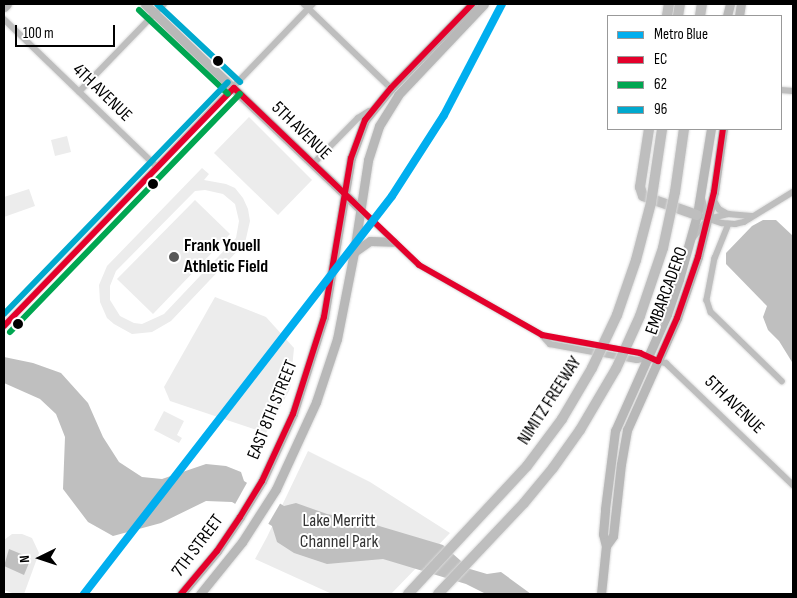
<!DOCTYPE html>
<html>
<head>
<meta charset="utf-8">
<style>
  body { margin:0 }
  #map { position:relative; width:797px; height:598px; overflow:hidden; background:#fff; font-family:"Sofia Sans Condensed",sans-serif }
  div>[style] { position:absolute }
  .green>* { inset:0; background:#ececec }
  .water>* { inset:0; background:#bfbfbf }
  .pier>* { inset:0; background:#fff }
  .roads { filter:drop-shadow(0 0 1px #dbdbdb) drop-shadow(0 0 1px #dbdbdb) }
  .street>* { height:5.5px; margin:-2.75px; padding:0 2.75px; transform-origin:2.75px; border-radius:2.75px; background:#bebebe }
  .secondary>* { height:9px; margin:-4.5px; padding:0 4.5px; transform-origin:4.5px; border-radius:4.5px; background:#b8b8b8 }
  .highway>* { height:10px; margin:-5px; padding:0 5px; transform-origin:5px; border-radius:5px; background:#bebebe }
  .bridges { filter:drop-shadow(0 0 1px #dbdbdb) drop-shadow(0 0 1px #dbdbdb) }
  .highway-bridge>* { height:10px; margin:-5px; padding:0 5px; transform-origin:5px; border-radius:5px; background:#bebebe }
  .bus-1>* { height:6px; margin:-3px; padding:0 3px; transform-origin:3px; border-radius:3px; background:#e4002b }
  .bus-2>* { height:6px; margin:-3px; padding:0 3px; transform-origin:3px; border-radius:3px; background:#00a651 }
  .bus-3>* { height:6px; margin:-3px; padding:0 3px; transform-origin:3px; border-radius:3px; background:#00a9ce }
  .metro-1>* { height:8px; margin:-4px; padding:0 4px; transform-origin:4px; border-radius:4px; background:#00aeef }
  .dots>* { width:14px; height:14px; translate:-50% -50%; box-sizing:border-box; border:2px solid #fff; border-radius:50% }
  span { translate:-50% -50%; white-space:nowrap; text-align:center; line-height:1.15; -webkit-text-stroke:4px #fff; paint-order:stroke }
  .street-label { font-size:18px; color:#000 }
  .poi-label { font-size:18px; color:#000; font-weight:700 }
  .left { translate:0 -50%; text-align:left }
  .park-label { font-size:18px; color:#333 }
  .frame { position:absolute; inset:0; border:5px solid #000; pointer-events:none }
  .legend { position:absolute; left:607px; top:15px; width:175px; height:115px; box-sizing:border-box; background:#fff; border:1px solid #999; margin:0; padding:6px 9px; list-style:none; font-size:15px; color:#000 }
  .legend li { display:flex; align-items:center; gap:10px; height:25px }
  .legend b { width:25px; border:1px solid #999 }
  .north { position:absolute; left:15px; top:533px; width:50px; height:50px; -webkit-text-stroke:4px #fff; paint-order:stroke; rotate:266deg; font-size:14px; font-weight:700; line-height:20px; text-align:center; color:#000 }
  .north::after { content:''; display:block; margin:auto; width:18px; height:22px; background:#000; clip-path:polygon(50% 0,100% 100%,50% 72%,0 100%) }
  .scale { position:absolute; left:15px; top:25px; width:100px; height:22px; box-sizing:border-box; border:2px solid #000; border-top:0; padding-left:6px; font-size:15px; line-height:18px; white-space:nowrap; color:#000; -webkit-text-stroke:4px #fff; paint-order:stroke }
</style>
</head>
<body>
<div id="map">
  <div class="green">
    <div style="clip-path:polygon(249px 117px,312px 180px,278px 215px,214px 153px)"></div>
    <div style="clip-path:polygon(67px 136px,71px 152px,55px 156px,51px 140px)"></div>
    <div style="clip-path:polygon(evenodd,202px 168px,209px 174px,204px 180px,226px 184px,235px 188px,243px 198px,248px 209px,250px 221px,245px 243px,171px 321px,152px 332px,132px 334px,114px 324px,107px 318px,100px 302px,99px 285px,107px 266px,202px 168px,205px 190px,223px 194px,235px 204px,239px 221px,236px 238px,164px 314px,142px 324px,134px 323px,120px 316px,110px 300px,110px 286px,116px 271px,195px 191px,205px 190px)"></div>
    <div style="clip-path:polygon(29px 189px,35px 206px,4px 217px,4px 197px)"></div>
    <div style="clip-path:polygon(195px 200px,230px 234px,153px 314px,117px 279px)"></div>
    <div style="clip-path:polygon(215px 297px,266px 317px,294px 348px,290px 389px,266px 433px,170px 401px,164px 387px)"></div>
    <div style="clip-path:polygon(164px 411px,184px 421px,177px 435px,182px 438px,179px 443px,154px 430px)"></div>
    <div style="clip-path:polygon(308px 451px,370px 482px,450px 533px,391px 594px,332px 594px,255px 559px,267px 537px)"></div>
    <div style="clip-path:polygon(12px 534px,22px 534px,32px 538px,39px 553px,24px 594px,15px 594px,4px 590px,4px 540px)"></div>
  </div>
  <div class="water">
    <div style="clip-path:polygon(763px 220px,776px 220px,793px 236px,792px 362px,779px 341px,768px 330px,763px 317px,767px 306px,726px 264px,726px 253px,752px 226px)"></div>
    <div style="clip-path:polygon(4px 357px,33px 363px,61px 373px,88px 403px,103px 437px,119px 462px,142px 477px,162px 479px,206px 464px,226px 466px,241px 472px,244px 481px,284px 506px,296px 503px,327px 514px,359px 520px,443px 545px,470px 569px,487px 574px,501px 572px,531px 594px,486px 594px,466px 584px,383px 559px,327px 564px,294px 553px,277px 542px,272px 526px,232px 502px,206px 501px,161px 523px,113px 536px,88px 522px,63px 489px,65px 437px,56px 414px,40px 399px,4px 383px)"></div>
    <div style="clip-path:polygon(9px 549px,31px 558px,24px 575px,4px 566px)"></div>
  </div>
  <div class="pier">
    <div style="clip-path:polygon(248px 481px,281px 502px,267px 526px,234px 506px)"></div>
  </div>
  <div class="roads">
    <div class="street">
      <div style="left:304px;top:4px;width:122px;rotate:44deg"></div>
      <div style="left:4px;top:19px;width:213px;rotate:44deg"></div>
      <div style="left:781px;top:90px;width:12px;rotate:5deg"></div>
      <div style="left:79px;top:92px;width:122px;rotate:-46deg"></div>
      <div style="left:313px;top:164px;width:64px;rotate:-45.6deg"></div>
      <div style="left:358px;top:118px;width:13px;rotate:-32deg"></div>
      <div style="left:702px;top:197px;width:21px;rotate:76deg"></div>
      <div style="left:713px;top:198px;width:13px;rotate:61deg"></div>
      <div style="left:719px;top:209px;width:10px;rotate:29deg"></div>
      <div style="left:360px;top:209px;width:81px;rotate:43.5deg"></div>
      <div style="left:419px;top:265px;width:142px;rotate:29.6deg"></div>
      <div style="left:542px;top:335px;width:12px;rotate:48deg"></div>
      <div style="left:550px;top:344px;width:88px;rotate:10.4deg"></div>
      <div style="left:637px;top:360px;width:10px;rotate:-11deg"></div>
      <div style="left:697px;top:215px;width:26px;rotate:18deg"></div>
      <div style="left:722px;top:223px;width:13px;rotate:4deg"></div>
      <div style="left:735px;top:224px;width:9px;rotate:-13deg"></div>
      <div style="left:744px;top:222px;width:57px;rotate:-31.5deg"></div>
      <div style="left:729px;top:224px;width:37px;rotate:112deg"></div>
      <div style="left:715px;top:258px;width:43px;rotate:100.8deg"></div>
      <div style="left:707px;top:300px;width:13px;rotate:72deg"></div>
      <div style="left:711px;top:312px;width:99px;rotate:44.2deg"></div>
      <div style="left:693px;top:238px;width:24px;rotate:-52deg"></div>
      <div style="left:708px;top:219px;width:21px;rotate:-14deg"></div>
      <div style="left:728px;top:214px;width:23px;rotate:5deg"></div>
      <div style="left:4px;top:326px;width:446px;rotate:-46.2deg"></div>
      <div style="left:543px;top:336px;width:98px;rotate:9.9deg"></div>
      <div style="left:640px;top:353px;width:9px;rotate:36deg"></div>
      <div style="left:647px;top:358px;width:20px;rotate:15deg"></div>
      <div style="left:666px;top:363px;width:176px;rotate:43.8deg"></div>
    </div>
    <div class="secondary">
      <div style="left:145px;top:4px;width:297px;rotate:43.6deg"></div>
      <div style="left:4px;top:7px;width:4px;rotate:-45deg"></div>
      <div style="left:727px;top:16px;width:12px;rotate:-76deg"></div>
      <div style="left:739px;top:16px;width:12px;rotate:-81deg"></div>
      <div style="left:354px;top:252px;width:19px;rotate:-35deg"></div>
      <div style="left:370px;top:241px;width:23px;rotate:2deg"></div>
      <div style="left:606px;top:546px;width:12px;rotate:-55deg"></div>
      <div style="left:613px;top:536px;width:72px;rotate:-83.7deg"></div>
      <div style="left:621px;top:464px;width:35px;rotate:-80deg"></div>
      <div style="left:627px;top:430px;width:123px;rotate:-65.9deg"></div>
      <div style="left:677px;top:318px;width:65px;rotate:-71deg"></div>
      <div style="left:698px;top:257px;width:67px;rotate:-76.2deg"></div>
      <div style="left:714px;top:192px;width:64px;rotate:-81.9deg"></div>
      <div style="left:181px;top:594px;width:56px;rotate:-50.1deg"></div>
      <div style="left:217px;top:551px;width:41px;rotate:-55.9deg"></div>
      <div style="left:240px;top:517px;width:42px;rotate:-58.6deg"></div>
      <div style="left:262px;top:481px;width:74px;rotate:-65.2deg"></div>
      <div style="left:293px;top:414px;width:102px;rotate:-72.3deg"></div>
      <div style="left:324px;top:317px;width:161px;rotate:-80.4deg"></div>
      <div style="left:351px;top:158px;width:40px;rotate:-69.8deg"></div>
      <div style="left:365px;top:120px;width:41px;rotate:-50.9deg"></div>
      <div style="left:391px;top:88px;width:117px;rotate:-46deg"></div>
      <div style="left:200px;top:594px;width:67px;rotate:-51.1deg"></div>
      <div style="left:242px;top:542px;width:63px;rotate:-57.3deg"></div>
      <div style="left:276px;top:489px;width:96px;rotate:-65.3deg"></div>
      <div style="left:316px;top:402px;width:66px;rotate:-71.6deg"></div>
      <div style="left:337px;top:339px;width:89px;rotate:-78.9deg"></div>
      <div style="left:354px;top:252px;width:93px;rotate:-81.3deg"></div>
      <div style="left:368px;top:160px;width:36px;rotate:-72deg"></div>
      <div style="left:379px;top:126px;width:36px;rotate:-58deg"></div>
      <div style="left:398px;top:95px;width:125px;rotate:-46.6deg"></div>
      <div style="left:601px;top:594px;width:48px;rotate:-84.1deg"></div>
      <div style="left:606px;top:546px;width:12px;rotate:-104deg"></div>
      <div style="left:603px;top:534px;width:25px;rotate:-85deg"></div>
      <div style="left:605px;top:509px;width:79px;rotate:-82.7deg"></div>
      <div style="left:615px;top:431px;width:128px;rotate:-66deg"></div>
      <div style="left:667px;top:314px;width:37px;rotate:-71deg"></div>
      <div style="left:679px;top:279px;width:66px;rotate:-74.3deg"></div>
      <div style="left:697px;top:215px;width:87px;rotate:-80.8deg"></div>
    </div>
    <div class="highway">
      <div style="left:667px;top:16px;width:12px;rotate:-81deg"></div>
      <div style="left:678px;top:16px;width:12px;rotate:-81deg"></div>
      <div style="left:700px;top:16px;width:12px;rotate:-81deg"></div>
      <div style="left:649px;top:129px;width:59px;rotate:98.8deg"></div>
      <div style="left:640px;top:187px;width:9px;rotate:72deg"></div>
      <div style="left:643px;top:196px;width:57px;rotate:19.4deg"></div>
    </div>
  </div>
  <div class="bridges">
    <div class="highway-bridge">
      <div style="left:408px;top:594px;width:175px;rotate:-47.1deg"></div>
      <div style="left:527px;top:466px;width:59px;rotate:-53.3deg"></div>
      <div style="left:562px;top:419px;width:59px;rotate:-59.5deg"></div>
      <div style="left:592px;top:368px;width:59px;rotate:-64.7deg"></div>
      <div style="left:617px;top:315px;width:58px;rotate:-70.9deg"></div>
      <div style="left:636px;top:260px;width:59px;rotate:-75.3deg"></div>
      <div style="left:651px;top:203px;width:75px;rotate:-81.5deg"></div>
      <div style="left:438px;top:594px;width:125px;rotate:-46.6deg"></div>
      <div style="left:524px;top:503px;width:45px;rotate:-50.4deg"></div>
      <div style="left:553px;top:468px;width:47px;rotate:-54.6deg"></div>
      <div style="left:580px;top:430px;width:71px;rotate:-59.5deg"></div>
      <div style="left:616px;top:369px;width:58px;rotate:-65.6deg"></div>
      <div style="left:640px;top:316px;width:72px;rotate:-71.3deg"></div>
      <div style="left:663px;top:248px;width:57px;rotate:-77.9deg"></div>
      <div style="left:675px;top:192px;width:64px;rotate:-81.9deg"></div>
    </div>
  </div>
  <div class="bus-1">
    <div style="left:4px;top:326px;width:331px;rotate:-46deg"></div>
    <div style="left:234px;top:88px;width:256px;rotate:43.7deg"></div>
    <div style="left:419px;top:265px;width:142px;rotate:29.6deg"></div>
    <div style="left:542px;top:335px;width:100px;rotate:10.4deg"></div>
    <div style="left:640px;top:353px;width:20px;rotate:24deg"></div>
    <div style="left:658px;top:361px;width:47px;rotate:-66.2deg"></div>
    <div style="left:677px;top:318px;width:65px;rotate:-71deg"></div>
    <div style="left:698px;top:257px;width:67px;rotate:-76.2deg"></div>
    <div style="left:714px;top:192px;width:64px;rotate:-81.9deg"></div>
    <div style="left:181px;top:594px;width:56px;rotate:-50.1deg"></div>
    <div style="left:217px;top:551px;width:41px;rotate:-55.9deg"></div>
    <div style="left:240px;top:517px;width:42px;rotate:-58.6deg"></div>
    <div style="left:262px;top:481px;width:74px;rotate:-65.2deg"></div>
    <div style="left:293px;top:414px;width:102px;rotate:-72.3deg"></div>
    <div style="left:324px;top:317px;width:161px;rotate:-80.4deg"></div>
    <div style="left:351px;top:158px;width:40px;rotate:-69.8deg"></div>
    <div style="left:365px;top:120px;width:41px;rotate:-50.9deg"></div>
    <div style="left:391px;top:88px;width:117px;rotate:-46deg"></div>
  </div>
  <div class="bus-2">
    <div style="left:139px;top:10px;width:122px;rotate:43.3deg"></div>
    <div style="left:10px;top:332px;width:331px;rotate:-46deg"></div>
  </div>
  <div class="bus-3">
    <div style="left:157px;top:4px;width:114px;rotate:43.2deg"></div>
    <div style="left:4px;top:314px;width:322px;rotate:-46deg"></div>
  </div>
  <div class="metro-1">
    <div style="left:84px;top:594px;width:503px;rotate:-52.26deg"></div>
    <div style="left:392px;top:196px;width:96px;rotate:-57.3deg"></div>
    <div style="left:444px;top:115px;width:125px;rotate:-62.4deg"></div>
  </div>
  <div class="dots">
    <div style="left:218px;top:61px;background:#000"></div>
    <div style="left:153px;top:184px;background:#000"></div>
    <div style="left:174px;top:257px;background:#595959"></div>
    <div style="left:18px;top:324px;background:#000"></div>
  </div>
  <div class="street-label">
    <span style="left:102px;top:93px;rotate:44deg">4TH AVENUE</span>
    <span style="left:301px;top:131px;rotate:44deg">5TH AVENUE</span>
    <span style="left:667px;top:291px;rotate:-70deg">EMBARCADERO</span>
    <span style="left:550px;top:401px;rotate:-57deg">NIMITZ FREEWAY</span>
    <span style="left:734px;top:405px;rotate:44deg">5TH AVENUE</span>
    <span style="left:273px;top:410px;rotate:-68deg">EAST 8TH STREET</span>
    <span style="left:198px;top:546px;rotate:-53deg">7TH STREET</span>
  </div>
  <div class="poi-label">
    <span class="left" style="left:184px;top:257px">Frank Youell<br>Athletic Field</span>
  </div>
  <div class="park-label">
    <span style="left:339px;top:532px">Lake Merritt<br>Channel Park</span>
  </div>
  <div class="frame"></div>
  <ul class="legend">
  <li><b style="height:6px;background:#00aeef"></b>Metro Blue</li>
  <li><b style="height:6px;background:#e4002b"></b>EC</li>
  <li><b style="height:6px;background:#00a651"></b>62</li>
  <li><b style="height:6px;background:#00a9ce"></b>96</li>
  </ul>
  <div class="north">N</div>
  <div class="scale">100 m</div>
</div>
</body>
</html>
